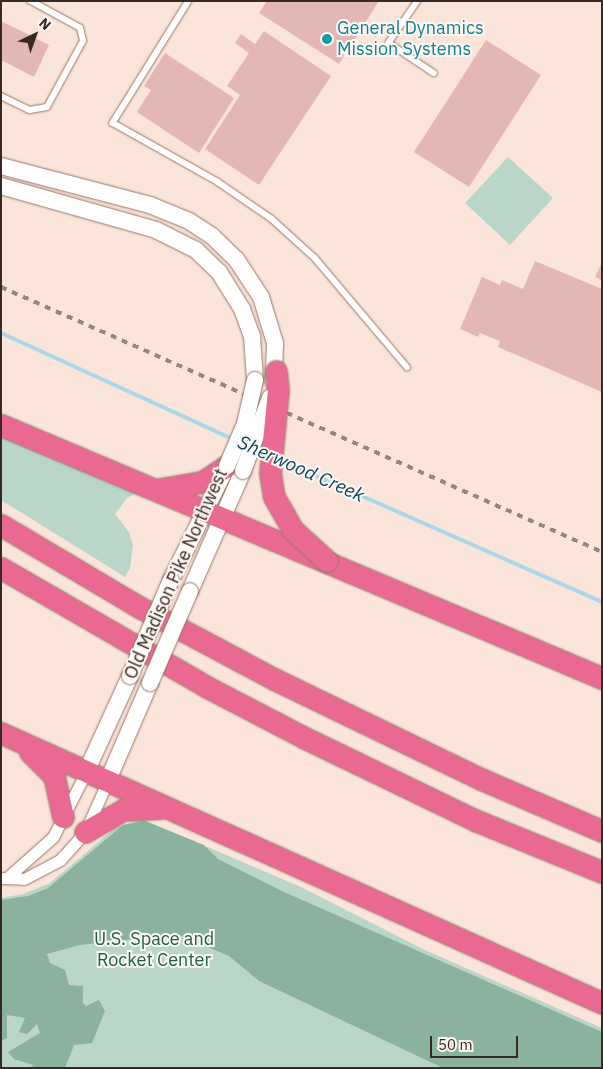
<!DOCTYPE html>
<html>
<head>
<meta charset="utf-8">
<style>
  body { margin:0 }
  #map { position:relative; width:603px; height:1069px; overflow:hidden; background:#fbe5db; font-family:"IBM Plex Sans",sans-serif }
  div>[style] { position:absolute }
  .green>* { inset:0; background:#bad6c8 }
  .forest>* { inset:0; background:#8ab29e }
  .stream>* { height:4px; margin:-2px; padding:0 2px; transform-origin:2px; border-radius:2px; background:#acd7e9 }
  .building>* { inset:0; background:#e3b7b4 }
  .roads { filter:drop-shadow(0 0 1px #977668) drop-shadow(0 0 1px #977668) }
  .lane>* { height:5.5px; margin:-2.75px; padding:0 2.75px; transform-origin:2.75px; border-radius:2.75px; background:#fff }
  .street>* { height:11px; margin:-5.5px; padding:0 5.5px; transform-origin:5.5px; border-radius:5.5px; background:#fff }
  .secondary>* { height:16px; margin:-8px; padding:0 8px; transform-origin:8px; border-radius:8px; background:#fff }
  .highway>* { height:21px; margin:-10.5px; padding:0 10.5px; transform-origin:10.5px; border-radius:10.5px; background:#ea6992 }
  .rail>* { height:4px; margin-top:-2px; transform-origin:0; background:repeating-linear-gradient(90deg,#98867e 0 6px,transparent 0 12px) }
  .bridges { filter:drop-shadow(0 0 1px #977668) drop-shadow(0 0 1px #977668) }
  .secondary-bridge>* { height:16px; margin:-8px; padding:0 8px; transform-origin:8px; border-radius:8px; background:#fff }
  .highway-bridge>* { height:21px; margin:-10.5px; padding:0 10.5px; transform-origin:10.5px; border-radius:10.5px; background:#ea6992 }
  .dots>* { width:14px; height:14px; translate:-50% -50%; box-sizing:border-box; border:2px solid #fdf6f2; border-radius:50% }
  span { translate:-50% -50%; white-space:nowrap; text-align:center; line-height:1.15; -webkit-text-stroke:4px #fdf6f2; paint-order:stroke }
  .culture-label { font-size:18px; color:#0d838f }
  .left { translate:0 -50%; text-align:left }
  .street-label { font-size:18px; color:#372923 }
  .park-label { font-size:18px; color:#1c6146 }
  .water-label { font-size:19px; color:#094659; font-style:italic }
  .frame { position:absolute; inset:0; border:2px solid #372923; pointer-events:none }
  .north { position:absolute; left:10px; top:10px; width:50px; height:50px; -webkit-text-stroke:4px #fdf6f2; paint-order:stroke; rotate:42deg; font-size:14px; font-weight:700; line-height:20px; text-align:center; color:#372923 }
  .north::after { content:''; display:block; margin:auto; width:18px; height:22px; background:#372923; clip-path:polygon(50% 0,100% 100%,50% 72%,0 100%) }
  .scale { position:absolute; left:430px; top:1036px; width:88px; height:22px; box-sizing:border-box; border:2px solid #372923; border-top:0; padding-left:6px; font-size:15px; line-height:18px; white-space:nowrap; color:#372923; -webkit-text-stroke:4px #fdf6f2; paint-order:stroke }
</style>
</head>
<body>
<div id="map">
  <div class="green">
    <div style="clip-path:polygon(508px 157px,553px 198px,510px 245px,465px 203px)"></div>
    <div style="clip-path:polygon(1px 434px,138px 492px,127px 498px,115px 514px,129px 532px,133px 545px,130px 568px,125px 577px,1px 500px)"></div>
    <div style="clip-path:polygon(142px 819px,301px 887px,425px 950px,602px 1028px,602px 1068px,1px 1068px,1px 898px,23px 894px,50px 883px,115px 828px)"></div>
  </div>
  <div class="forest">
    <div style="clip-path:polygon(145px 821px,204px 845px,218px 859px,284px 892px,602px 1032px,602px 1068px,443px 1068px,259px 981px,229px 956px,177px 934px,80px 945px,47px 954px,50px 963px,65px 970px,69px 985px,83px 986px,83px 1003px,86px 1006px,99px 1000px,105px 1011px,92px 1043px,74px 1045px,65px 1068px,31px 1068px,33px 1065px,14px 1059px,8px 1052px,40px 1033px,37px 1024px,27px 1034px,19px 1032px,25px 1018px,7px 1015px,7px 1038px,1px 1041px,1px 900px,28px 896px,48px 888px,123px 825px)"></div>
  </div>
  <div class="stream">
    <div style="left:1px;top:333px;width:255px;rotate:24.6deg"></div>
    <div style="left:278px;top:459px;width:354px;rotate:23.8deg"></div>
  </div>
  <div class="building">
    <div style="clip-path:polygon(267px 1px,379px 1px,339px 64px,259px 13px)"></div>
    <div style="clip-path:polygon(1px 21px,49px 45px,34px 77px,1px 60px)"></div>
    <div style="clip-path:polygon(264px 31px,331px 76px,259px 185px,205px 149px,240px 95px,227px 86px,249px 53px,235px 43px,241px 34px,255px 44px)"></div>
    <div style="clip-path:polygon(486px 40px,541px 75px,469px 187px,414px 152px)"></div>
    <div style="clip-path:polygon(165px 53px,234px 98px,199px 153px,137px 112px,151px 90px,144px 86px)"></div>
    <div style="clip-path:polygon(535px 261px,602px 289px,602px 392px,498px 347px,500px 341px,480px 333px,478px 337px,460px 329px,482px 277px,500px 285px,502px 280px,523px 289px)"></div>
    <div style="clip-path:polygon(602px 262px,602px 280px,595px 277px)"></div>
  </div>
  <div class="roads">
    <div class="lane">
      <div style="left:189px;top:1px;width:144px;rotate:121.9deg"></div>
      <div style="left:113px;top:123px;width:120px;rotate:29.3deg"></div>
      <div style="left:218px;top:182px;width:65px;rotate:34.4deg"></div>
      <div style="left:272px;top:219px;width:58px;rotate:42.2deg"></div>
      <div style="left:315px;top:258px;width:143px;rotate:49.8deg"></div>
      <div style="left:418px;top:1px;width:51px;rotate:124.6deg"></div>
      <div style="left:389px;top:43px;width:54px;rotate:33.7deg"></div>
      <div style="left:1px;top:96px;width:32px;rotate:26deg"></div>
      <div style="left:30px;top:110px;width:17px;rotate:-10deg"></div>
      <div style="left:47px;top:107px;width:75px;rotate:-61.4deg"></div>
      <div style="left:83px;top:41px;width:13px;rotate:-103deg"></div>
      <div style="left:80px;top:28px;width:57px;rotate:-151.6deg"></div>
    </div>
    <div class="street">
      <div style="left:9px;top:876px;width:59px;rotate:-41.6deg"></div>
      <div style="left:53px;top:837px;width:75px;rotate:-63.1deg"></div>
      <div style="left:1px;top:878px;width:23px;rotate:2deg"></div>
      <div style="left:24px;top:879px;width:41px;rotate:-27.8deg"></div>
      <div style="left:60px;top:860px;width:38px;rotate:-48deg"></div>
      <div style="left:85px;top:832px;width:57px;rotate:-66.1deg"></div>
    </div>
    <div class="secondary">
      <div style="left:1px;top:166px;width:154px;rotate:14.7deg"></div>
      <div style="left:150px;top:205px;width:42px;rotate:22.3deg"></div>
      <div style="left:189px;top:221px;width:27px;rotate:33deg"></div>
      <div style="left:212px;top:236px;width:33px;rotate:44deg"></div>
      <div style="left:236px;top:259px;width:45px;rotate:56.7deg"></div>
      <div style="left:261px;top:297px;width:48px;rotate:73.1deg"></div>
      <div style="left:275px;top:343px;width:38px;rotate:92deg"></div>
      <div style="left:1px;top:186px;width:161px;rotate:15.8deg"></div>
      <div style="left:156px;top:230px;width:45px;rotate:26.6deg"></div>
      <div style="left:196px;top:250px;width:32px;rotate:44deg"></div>
      <div style="left:219px;top:272px;width:44px;rotate:58.1deg"></div>
      <div style="left:242px;top:309px;width:29px;rotate:70deg"></div>
      <div style="left:252px;top:336px;width:44px;rotate:86.1deg"></div>
      <div style="left:171px;top:580px;width:127px;rotate:-63.8deg"></div>
      <div style="left:190px;top:591px;width:131px;rotate:-66.2deg"></div>
      <div style="left:87px;top:770px;width:103px;rotate:-65.4deg"></div>
      <div style="left:108px;top:780px;width:106px;rotate:-66.6deg"></div>
    </div>
    <div class="highway">
      <div style="left:1px;top:425px;width:652px;rotate:22.83deg"></div>
      <div style="left:160px;top:489px;width:43px;rotate:-9.5deg"></div>
      <div style="left:202px;top:482px;width:30px;rotate:-33deg"></div>
      <div style="left:1px;top:525px;width:161px;rotate:30.7deg"></div>
      <div style="left:139px;top:607px;width:153px;rotate:28.1deg"></div>
      <div style="left:274px;top:679px;width:230px;rotate:25.8deg"></div>
      <div style="left:481px;top:779px;width:132px;rotate:23.3deg"></div>
      <div style="left:1px;top:568px;width:238px;rotate:30deg"></div>
      <div style="left:207px;top:687px;width:110px;rotate:27.5deg"></div>
      <div style="left:305px;top:738px;width:191px;rotate:25.8deg"></div>
      <div style="left:477px;top:821px;width:135px;rotate:22.2deg"></div>
      <div style="left:1px;top:733px;width:659px;rotate:24.19deg"></div>
      <div style="left:30px;top:752px;width:34px;rotate:45deg"></div>
      <div style="left:54px;top:776px;width:42px;rotate:77.6deg"></div>
      <div style="left:85px;top:832px;width:44px;rotate:-30.1deg"></div>
      <div style="left:123px;top:810px;width:38px;rotate:-3deg"></div>
    </div>
  </div>
  <div class="rail">
    <div style="left:1px;top:287px;width:657px;rotate:23.79deg"></div>
  </div>
  <div class="bridges">
    <div class="secondary-bridge">
      <div style="left:227px;top:466px;width:46px;rotate:-66.8deg"></div>
      <div style="left:245px;top:424px;width:45px;rotate:-77.2deg"></div>
      <div style="left:243px;top:471px;width:78px;rotate:-69.7deg"></div>
      <div style="left:130px;top:676px;width:104px;rotate:-66.9deg"></div>
      <div style="left:150px;top:683px;width:100px;rotate:-66.5deg"></div>
    </div>
    <div class="highway-bridge">
      <div style="left:276px;top:371px;width:19px;rotate:84deg"></div>
      <div style="left:278px;top:390px;width:83px;rotate:95.5deg"></div>
      <div style="left:270px;top:473px;width:24px;rotate:81deg"></div>
      <div style="left:274px;top:497px;width:38px;rotate:60deg"></div>
      <div style="left:293px;top:530px;width:46px;rotate:42.4deg"></div>
    </div>
  </div>
  <div class="dots">
    <div style="left:327px;top:39px;background:#0f9aa8"></div>
  </div>
  <div class="culture-label">
    <span class="left" style="left:337px;top:39px">General Dynamics<br>Mission Systems</span>
  </div>
  <div class="street-label">
    <span style="left:176px;top:574px;rotate:-66deg">Old Madison Pike Northwest</span>
  </div>
  <div class="park-label">
    <span style="left:154px;top:950px">U.S. Space and<br>Rocket Center</span>
  </div>
  <div class="water-label">
    <span style="left:301px;top:469px;rotate:24deg">Sherwood Creek</span>
  </div>
  <div class="frame"></div>
  <div class="north">N</div>
  <div class="scale">50 m</div>
</div>
</body>
</html>
